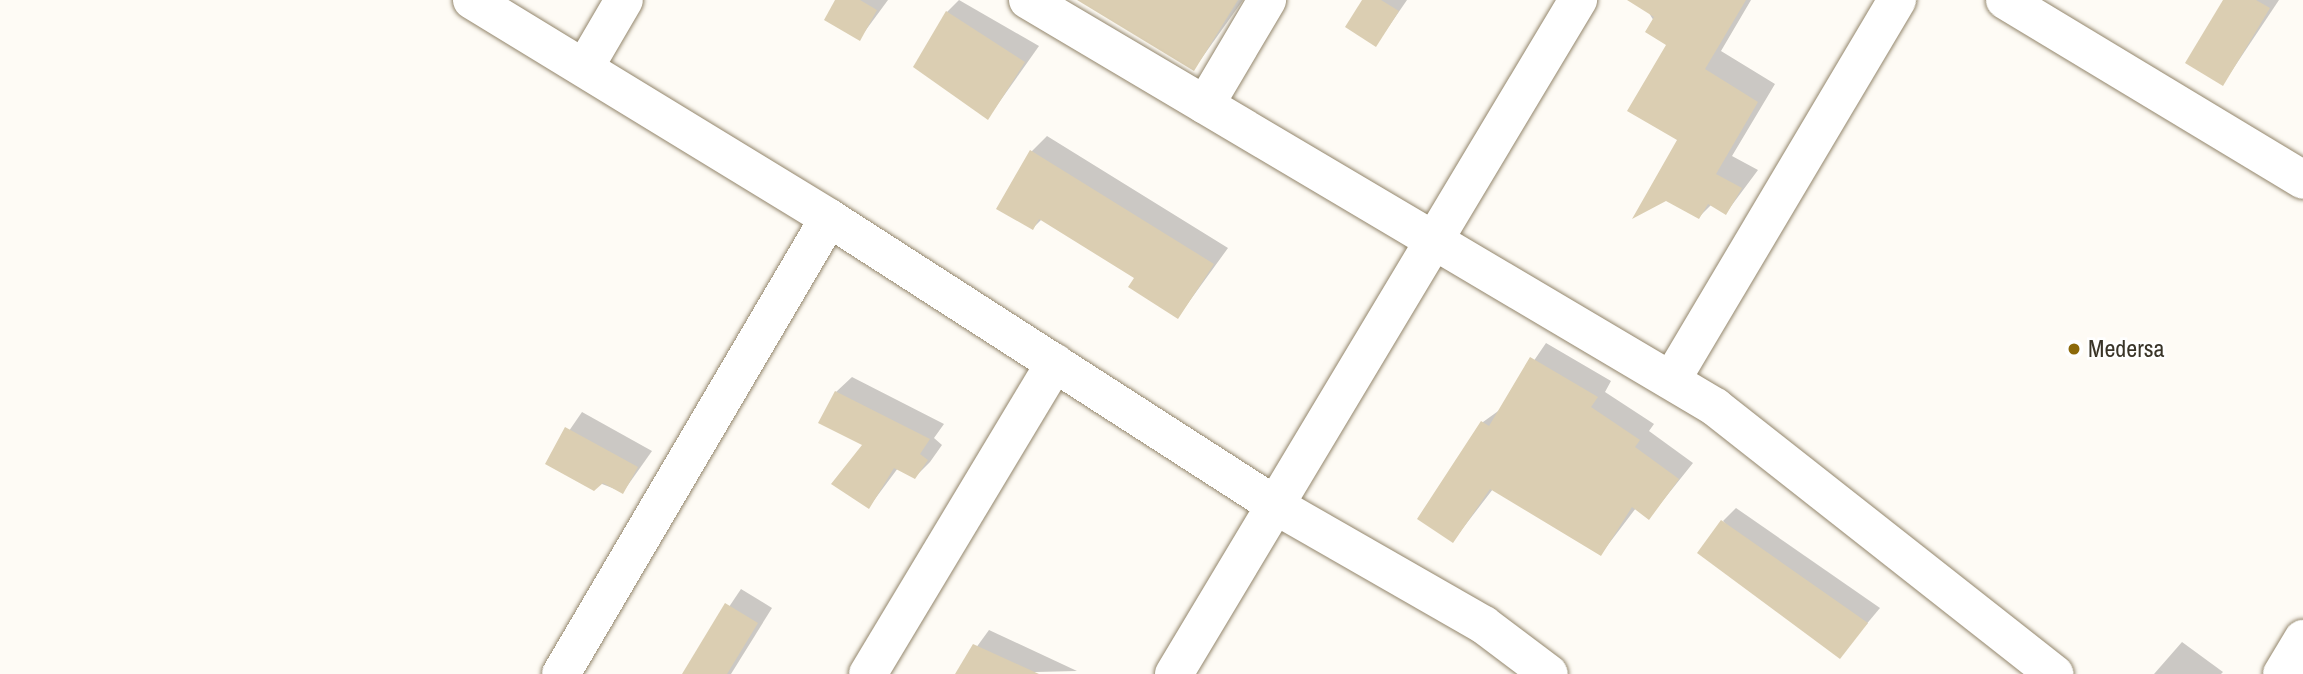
<!DOCTYPE html>
<html>
<head>
<meta charset="utf-8">
<style>
  body { margin:0 }
  #map { position:relative; width:2303px; height:674px; overflow:hidden; background:#fefbf5; font-family:"Archivo Narrow",sans-serif }
  div>[style] { position:absolute }
  .shadow>* { inset:0; background:#0003 }
  .building>* { inset:0; background:#dbceb2 }
  .roads { filter:drop-shadow(0 0 2px #93866c) drop-shadow(0 0 2px #93866c) }
  .minor>* { height:38px; margin:-19px; padding:0 19px; transform-origin:19px; border-radius:19px; background:#fff }
  .dots>* { width:19px; height:19px; translate:-50% -50%; box-sizing:border-box; border:4px solid #fff; border-radius:50% }
  span { translate:-50% -50%; white-space:nowrap; text-align:center; line-height:1.15; -webkit-text-stroke:5px #fff; paint-order:stroke }
  .poi-label { font-size:24px; color:#393428 }
  .left { translate:0 -50%; text-align:left }
</style>
</head>
<body>
<div id="map">
  <div class="shadow">
    <div style="clip-path:polygon(837px 0,888px 0,860px 38px)"></div>
    <div style="clip-path:polygon(959px 0,1039px 46px,988px 118px,947px 12px)"></div>
    <div style="clip-path:polygon(1095px 0,1243px 0,1194px 69px)"></div>
    <div style="clip-path:polygon(1364px 0,1407px 0,1376px 45px)"></div>
    <div style="clip-path:polygon(1641px 0,1751px 0,1721px 51px,1775px 84px,1732px 156px,1758px 170px,1726px 213px,1712px 204px,1699px 217px,1679px 140px,1668px 44px)"></div>
    <div style="clip-path:polygon(2225px 0,2279px 0,2223px 84px)"></div>
    <div style="clip-path:polygon(1047px 136px,1228px 248px,1178px 317px,1136px 278px,1042px 219px,1033px 228px,1032px 151px)"></div>
    <div style="clip-path:polygon(1546px 343px,1611px 381px,1605px 392px,1654px 424px,1649px 431px,1693px 463px,1649px 518px,1636px 508px,1601px 554px,1493px 489px,1453px 541px,1483px 422px,1501px 409px)"></div>
    <div style="clip-path:polygon(852px 377px,944px 424px,934px 438px,942px 445px,930px 462px,915px 477px,898px 468px,869px 507px,865px 444px,836px 392px)"></div>
    <div style="clip-path:polygon(582px 412px,652px 451px,623px 492px,547px 463px)"></div>
    <div style="clip-path:polygon(1736px 508px,1880px 608px,1839px 657px,1723px 521px)"></div>
    <div style="clip-path:polygon(741px 589px,772px 608px,731px 674px,684px 674px)"></div>
    <div style="clip-path:polygon(989px 630px,1077px 671px,957px 674px)"></div>
    <div style="clip-path:polygon(2182px 642px,2223px 672px,2221px 674px,2154px 674px)"></div>
  </div>
  <div class="building">
    <div style="clip-path:polygon(835px 0,860px 0,877px 10px,860px 41px,824px 20px)"></div>
    <div style="clip-path:polygon(1077px 0,1238px 0,1194px 71px)"></div>
    <div style="clip-path:polygon(1362px 0,1381px 0,1399px 11px,1376px 47px,1345px 27px)"></div>
    <div style="clip-path:polygon(1627px 0,1746px 0,1705px 69px,1758px 102px,1716px 174px,1742px 188px,1726px 215px,1708px 204px,1699px 219px,1666px 201px,1632px 219px,1677px 140px,1627px 111px,1666px 45px,1645px 32px,1654px 17px)"></div>
    <div style="clip-path:polygon(2223px 0,2256px 0,2270px 8px,2223px 86px,2185px 63px)"></div>
    <div style="clip-path:polygon(946px 11px,1025px 62px,988px 120px,913px 67px)"></div>
    <div style="clip-path:polygon(1030px 150px,1214px 264px,1178px 319px,1128px 287px,1134px 278px,1039px 219px,1033px 230px,996px 209px)"></div>
    <div style="clip-path:polygon(1530px 357px,1598px 397px,1591px 407px,1640px 440px,1635px 447px,1679px 479px,1649px 520px,1632px 507px,1601px 556px,1490px 489px,1453px 543px,1417px 519px,1481px 421px,1489px 426px)"></div>
    <div style="clip-path:polygon(835px 391px,930px 439px,920px 454px,928px 460px,915px 479px,894px 468px,869px 509px,831px 484px,862px 445px,818px 423px)"></div>
    <div style="clip-path:polygon(565px 427px,638px 467px,623px 494px,603px 483px,594px 491px,545px 464px)"></div>
    <div style="clip-path:polygon(1721px 520px,1868px 623px,1840px 659px,1697px 553px)"></div>
    <div style="clip-path:polygon(725px 603px,758px 623px,727px 674px,682px 674px)"></div>
    <div style="clip-path:polygon(973px 644px,1039px 674px,955px 674px)"></div>
  </div>
  <div class="roads">
    <div class="minor">
      <div style="left:472px;top:0;width:418px;rotate:31.4deg"></div>
      <div style="left:829px;top:218px;width:534px;rotate:32.77deg"></div>
      <div style="left:1278px;top:507px;width:237px;rotate:29.8deg"></div>
      <div style="left:1484px;top:625px;width:81px;rotate:37deg"></div>
      <div style="left:1028px;top:0;width:799px;rotate:30.64deg"></div>
      <div style="left:1715px;top:407px;width:432px;rotate:38.2deg"></div>
      <div style="left:2005px;top:0;width:348px;rotate:31.1deg"></div>
      <div style="left:586px;top:65px;width:75px;rotate:-59.7deg"></div>
      <div style="left:1205px;top:105px;width:122px;rotate:-59.4deg"></div>
      <div style="left:1672px;top:379px;width:441px;rotate:-59.3deg"></div>
      <div style="left:561px;top:674px;width:529px;rotate:-59.56deg"></div>
      <div style="left:868px;top:674px;width:363px;rotate:-59deg"></div>
      <div style="left:1174px;top:674px;width:786px;rotate:-59.06deg"></div>
      <div style="left:2282px;top:674px;width:41px;rotate:-59deg"></div>
    </div>
  </div>
  <div class="dots">
    <div style="left:2074px;top:349px;background:#8c690a"></div>
  </div>
  <div class="poi-label">
    <span class="left" style="left:2088px;top:349px">Medersa</span>
  </div>
</div>
</body>
</html>
